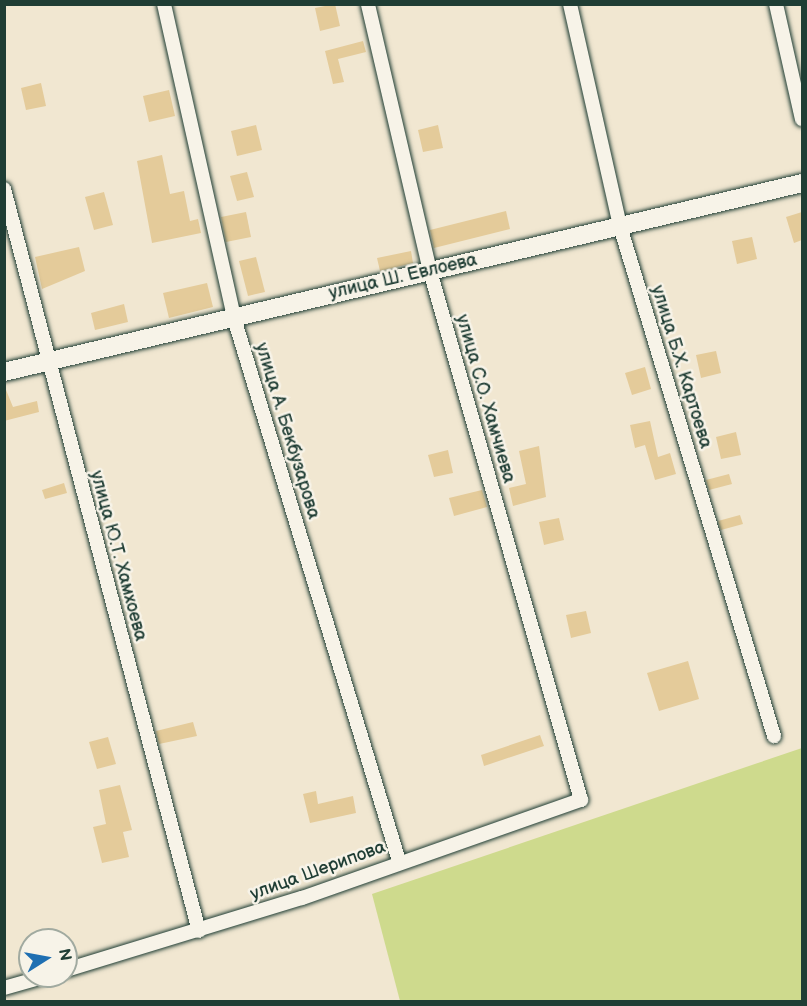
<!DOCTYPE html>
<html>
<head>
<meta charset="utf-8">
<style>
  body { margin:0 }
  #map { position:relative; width:807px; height:1006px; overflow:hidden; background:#f1e7d1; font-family:"Balsamiq Sans",sans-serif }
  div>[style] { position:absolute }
  .green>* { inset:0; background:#ceda8d }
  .building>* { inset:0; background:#e4cb9a }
  .roads { filter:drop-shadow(0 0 2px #1f3d34) drop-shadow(0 0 2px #1f3d34) }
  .street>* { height:14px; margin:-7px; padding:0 7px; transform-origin:7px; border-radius:7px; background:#f7f3e8 }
  .secondary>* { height:18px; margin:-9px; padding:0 9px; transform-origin:9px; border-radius:9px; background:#f7f3e8 }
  span { translate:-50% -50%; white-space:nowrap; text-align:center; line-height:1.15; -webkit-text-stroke:5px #f7f3e8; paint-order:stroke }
  .street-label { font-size:18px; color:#1f3d34 }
  .frame { position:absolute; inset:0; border:6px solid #1f3d34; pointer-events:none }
  .north { position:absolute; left:18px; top:928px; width:60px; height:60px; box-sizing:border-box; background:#f7f3e8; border:2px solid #a1aaa0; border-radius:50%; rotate:79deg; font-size:16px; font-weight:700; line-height:24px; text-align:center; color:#1f3d34 }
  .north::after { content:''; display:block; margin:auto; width:21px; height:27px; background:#1f6fb2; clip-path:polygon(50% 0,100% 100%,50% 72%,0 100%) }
</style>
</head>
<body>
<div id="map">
  <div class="green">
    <div style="clip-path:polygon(802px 748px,802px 1001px,400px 1001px,372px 894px)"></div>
  </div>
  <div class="building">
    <div style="clip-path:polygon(335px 4px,340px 26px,320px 31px,315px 8px)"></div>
    <div style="clip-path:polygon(363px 41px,366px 52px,338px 59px,344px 82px,333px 84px,325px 51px)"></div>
    <div style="clip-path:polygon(41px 83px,46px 106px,26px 110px,21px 88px)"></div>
    <div style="clip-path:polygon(169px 90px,175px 116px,149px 122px,143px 96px)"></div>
    <div style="clip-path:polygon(256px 125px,262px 150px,237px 156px,231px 131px)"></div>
    <div style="clip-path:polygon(438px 125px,443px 148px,423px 152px,418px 130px)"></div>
    <div style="clip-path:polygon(162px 155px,170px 194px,184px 191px,190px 221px,198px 219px,201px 233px,152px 243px,137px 161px)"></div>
    <div style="clip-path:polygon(247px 172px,254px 197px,237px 201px,230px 176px)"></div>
    <div style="clip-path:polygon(104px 192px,113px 225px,94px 230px,85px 197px)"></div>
    <div style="clip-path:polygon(506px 211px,510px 229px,434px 248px,430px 230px)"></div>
    <div style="clip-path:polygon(246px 212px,251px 237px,226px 242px,221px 217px)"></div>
    <div style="clip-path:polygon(802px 212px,802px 240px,794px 243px,786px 217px)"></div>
    <div style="clip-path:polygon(752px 237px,757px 259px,737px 264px,732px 241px)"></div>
    <div style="clip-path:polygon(79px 247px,85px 271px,42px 289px,35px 257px)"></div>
    <div style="clip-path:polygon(411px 251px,413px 263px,380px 271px,377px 258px)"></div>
    <div style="clip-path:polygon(256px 257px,265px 292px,248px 296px,239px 261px)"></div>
    <div style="clip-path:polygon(207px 283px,213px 307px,169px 318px,163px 293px)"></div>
    <div style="clip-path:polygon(124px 304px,128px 322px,95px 330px,91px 313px)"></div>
    <div style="clip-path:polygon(716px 351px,721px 373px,701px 378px,696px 355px)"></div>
    <div style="clip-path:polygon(645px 367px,651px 389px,632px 395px,625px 373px)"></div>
    <div style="clip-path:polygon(4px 385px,13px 407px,37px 401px,39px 412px,4px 421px)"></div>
    <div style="clip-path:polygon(650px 421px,658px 457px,670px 453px,676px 474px,655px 480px,645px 445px,635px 448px,630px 425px)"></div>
    <div style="clip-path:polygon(736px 432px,741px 455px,721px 459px,716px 437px)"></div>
    <div style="clip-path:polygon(539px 446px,546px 497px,513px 506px,509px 488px,526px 484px,519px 451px)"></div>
    <div style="clip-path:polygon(448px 450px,453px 473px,434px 477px,428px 455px)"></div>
    <div style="clip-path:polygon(729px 474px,732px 484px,709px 490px,706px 480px)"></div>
    <div style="clip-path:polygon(64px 483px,67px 493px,45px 499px,42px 490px)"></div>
    <div style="clip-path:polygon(482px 490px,487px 507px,454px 516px,449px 498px)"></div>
    <div style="clip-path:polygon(740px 515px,743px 524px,721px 530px,718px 521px)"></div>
    <div style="clip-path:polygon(559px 518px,564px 540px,544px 545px,539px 522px)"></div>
    <div style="clip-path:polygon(586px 611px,591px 633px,571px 638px,566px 615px)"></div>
    <div style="clip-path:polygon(688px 661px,699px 699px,659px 711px,647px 673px)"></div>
    <div style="clip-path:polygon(193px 722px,197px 736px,159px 744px,156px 731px)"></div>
    <div style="clip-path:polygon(540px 735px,544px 746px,484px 766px,481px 755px)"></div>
    <div style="clip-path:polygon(108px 737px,116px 764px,97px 769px,89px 742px)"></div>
    <div style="clip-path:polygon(120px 785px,132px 830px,123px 832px,129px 857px,102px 863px,93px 827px,106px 824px,99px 790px)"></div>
    <div style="clip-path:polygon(316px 791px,318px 804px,353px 796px,356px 813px,310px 823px,303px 794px)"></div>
  </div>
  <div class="roads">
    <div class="street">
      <div style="left:164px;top:4px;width:322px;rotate:77.4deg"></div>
      <div style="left:234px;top:318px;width:568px;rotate:73.1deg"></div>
      <div style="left:570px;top:4px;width:228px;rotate:77.3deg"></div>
      <div style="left:620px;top:226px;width:533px;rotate:73.2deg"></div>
      <div style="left:776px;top:4px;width:118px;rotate:77.3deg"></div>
      <div style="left:4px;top:189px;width:767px;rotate:75.28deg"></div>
      <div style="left:66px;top:970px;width:247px;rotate:-17deg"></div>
      <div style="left:302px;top:898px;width:296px;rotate:-19.4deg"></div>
      <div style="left:581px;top:800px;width:550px;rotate:-105.93deg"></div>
      <div style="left:430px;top:271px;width:274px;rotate:-103.1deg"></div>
      <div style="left:4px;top:988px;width:44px;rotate:-15.9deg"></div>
    </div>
    <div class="secondary">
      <div style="left:4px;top:372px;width:820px;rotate:-13.32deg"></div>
    </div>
  </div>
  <div class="street-label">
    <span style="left:403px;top:277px;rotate:-13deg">улица Ш. Евлоева</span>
    <span style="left:681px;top:367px;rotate:73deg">улица Б.Х. Картоева</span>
    <span style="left:485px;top:399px;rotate:74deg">улица С.О. Хамчиева</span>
    <span style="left:287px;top:431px;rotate:73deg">улица А. Бекбузарова</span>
    <span style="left:118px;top:556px;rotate:75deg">улица Ю.Т. Хамхоева</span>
    <span style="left:318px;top:871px;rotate:-20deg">улица Шерипова</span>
  </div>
  <div class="frame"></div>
  <div class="north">N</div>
</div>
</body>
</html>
